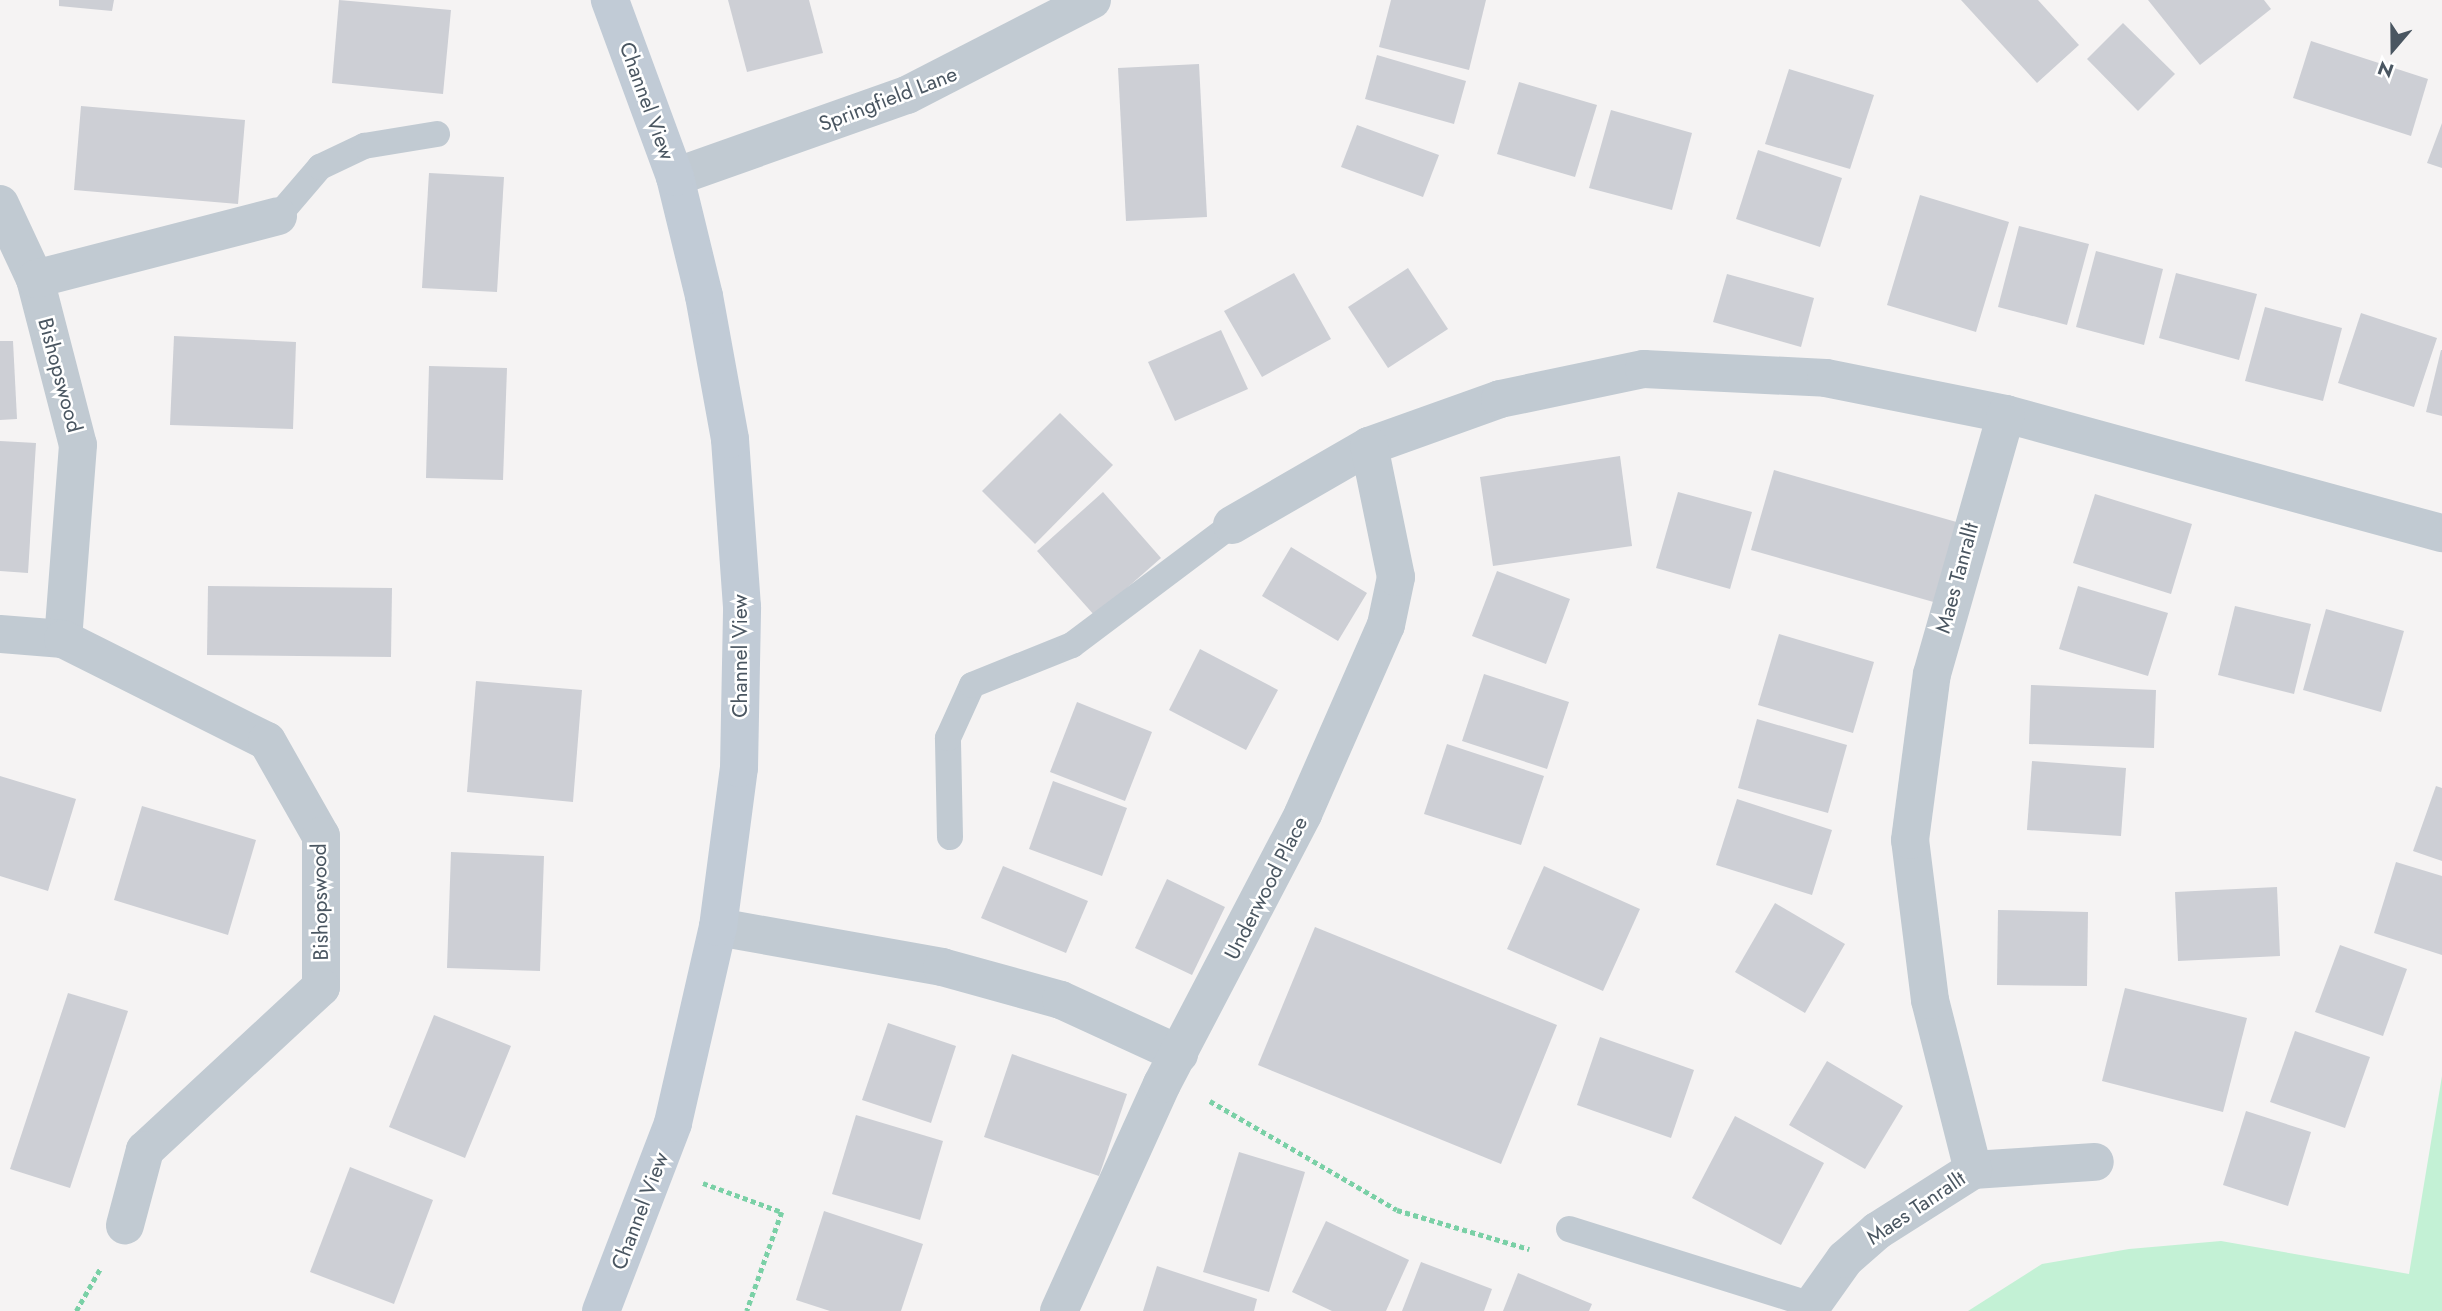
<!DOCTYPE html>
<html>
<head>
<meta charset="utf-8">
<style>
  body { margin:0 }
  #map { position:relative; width:2442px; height:1311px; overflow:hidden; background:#f5f3f3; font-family:Jost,sans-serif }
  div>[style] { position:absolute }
  .green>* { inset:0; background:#c3f1d5 }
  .building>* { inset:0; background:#cdcfd5 }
  .path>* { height:4.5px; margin-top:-2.25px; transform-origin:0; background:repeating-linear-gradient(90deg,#7ad0a6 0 5px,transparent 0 8.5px) }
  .lane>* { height:26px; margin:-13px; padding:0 13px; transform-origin:13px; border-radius:13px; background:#c1cad2 }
  .street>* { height:38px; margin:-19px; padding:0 19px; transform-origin:19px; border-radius:19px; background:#c1cad2 }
  .secondary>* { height:38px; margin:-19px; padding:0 19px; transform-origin:19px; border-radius:19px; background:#c1cbd6 }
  span { translate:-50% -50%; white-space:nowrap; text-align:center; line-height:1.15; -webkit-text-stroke:5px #fff; paint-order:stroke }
  .street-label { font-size:21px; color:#4a5661 }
  .north { position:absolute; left:2358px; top:14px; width:70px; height:70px; -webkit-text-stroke:5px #fff; paint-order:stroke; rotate:200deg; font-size:19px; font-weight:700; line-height:28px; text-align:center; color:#4a5661 }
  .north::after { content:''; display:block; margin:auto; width:24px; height:32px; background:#4a5661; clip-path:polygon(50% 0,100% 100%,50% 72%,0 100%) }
</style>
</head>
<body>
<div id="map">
  <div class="green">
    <div style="clip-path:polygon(2442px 1076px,2442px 1311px,1968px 1311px,2042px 1264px,2129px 1249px,2221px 1241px,2409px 1274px)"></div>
  </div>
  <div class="building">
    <div style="clip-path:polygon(59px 0,114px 0,112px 11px,59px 6px)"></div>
    <div style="clip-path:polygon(339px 0,451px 10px,443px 94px,332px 83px)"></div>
    <div style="clip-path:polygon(728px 0,809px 0,823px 53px,747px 72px)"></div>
    <div style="clip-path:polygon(1391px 0,1486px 0,1469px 70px,1379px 47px)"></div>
    <div style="clip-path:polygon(1961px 0,2038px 0,2079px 45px,2037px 83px)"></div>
    <div style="clip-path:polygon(2148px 0,2264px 0,2271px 9px,2200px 65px)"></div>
    <div style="clip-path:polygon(2123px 23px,2175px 74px,2138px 111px,2087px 59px)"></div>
    <div style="clip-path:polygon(2311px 41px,2428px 79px,2411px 136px,2293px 98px)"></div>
    <div style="clip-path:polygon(1377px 55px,1466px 81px,1454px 124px,1365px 99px)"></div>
    <div style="clip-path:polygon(1199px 64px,1207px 217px,1126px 221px,1118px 68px)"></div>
    <div style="clip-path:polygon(1789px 69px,1874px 95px,1850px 169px,1765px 144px)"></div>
    <div style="clip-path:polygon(1519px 82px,1597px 105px,1575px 177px,1497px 154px)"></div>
    <div style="clip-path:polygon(81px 106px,245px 120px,238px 204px,74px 190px)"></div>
    <div style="clip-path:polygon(1611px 110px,1692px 133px,1672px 210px,1589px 188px)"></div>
    <div style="clip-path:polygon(2442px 123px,2442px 168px,2427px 163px)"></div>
    <div style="clip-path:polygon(1357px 125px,1439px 155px,1423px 197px,1341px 167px)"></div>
    <div style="clip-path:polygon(1758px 150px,1842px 178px,1820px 247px,1736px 219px)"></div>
    <div style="clip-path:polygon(429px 173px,504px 177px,497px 292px,422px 288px)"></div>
    <div style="clip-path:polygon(1920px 195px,2009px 222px,1976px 332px,1887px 305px)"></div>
    <div style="clip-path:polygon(2019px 226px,2089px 244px,2067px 325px,1998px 307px)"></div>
    <div style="clip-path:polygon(2096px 251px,2163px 269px,2144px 345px,2076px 327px)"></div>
    <div style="clip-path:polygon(1408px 268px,1448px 329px,1388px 368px,1348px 307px)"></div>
    <div style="clip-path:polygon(1294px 273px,1331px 339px,1262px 377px,1224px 311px)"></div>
    <div style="clip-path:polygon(2176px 273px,2257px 294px,2239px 360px,2159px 338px)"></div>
    <div style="clip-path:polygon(1727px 274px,1814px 298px,1801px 347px,1713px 322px)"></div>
    <div style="clip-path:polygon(2265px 307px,2342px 328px,2323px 401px,2245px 381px)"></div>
    <div style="clip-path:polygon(2361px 313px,2437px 338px,2414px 407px,2338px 383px)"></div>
    <div style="clip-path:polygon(1221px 330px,1248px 389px,1175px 421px,1148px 362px)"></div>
    <div style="clip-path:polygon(174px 336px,296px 342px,293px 429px,170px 425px)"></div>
    <div style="clip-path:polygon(0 341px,13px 341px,17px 419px,0 420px)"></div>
    <div style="clip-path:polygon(2441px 350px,2442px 350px,2442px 416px,2426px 412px)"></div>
    <div style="clip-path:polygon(429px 366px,507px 368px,503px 480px,426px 478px)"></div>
    <div style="clip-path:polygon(1060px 413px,1113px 465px,1035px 544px,982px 491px)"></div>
    <div style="clip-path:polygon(0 441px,36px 443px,28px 573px,0 571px)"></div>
    <div style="clip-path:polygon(1620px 456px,1632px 546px,1493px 566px,1480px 477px)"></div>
    <div style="clip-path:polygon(1774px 470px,1960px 523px,1937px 603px,1751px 550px)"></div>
    <div style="clip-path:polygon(1103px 492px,1161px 558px,1095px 616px,1037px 551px)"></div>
    <div style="clip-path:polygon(1678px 492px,1752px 512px,1730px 589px,1656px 568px)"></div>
    <div style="clip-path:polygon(2095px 494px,2192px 524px,2171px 594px,2073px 563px)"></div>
    <div style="clip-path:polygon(1291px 547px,1367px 593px,1338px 641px,1262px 596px)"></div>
    <div style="clip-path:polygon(1497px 571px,1570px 599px,1546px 664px,1472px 636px)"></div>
    <div style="clip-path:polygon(208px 586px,392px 588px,391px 657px,207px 655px)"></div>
    <div style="clip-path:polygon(2078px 586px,2168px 613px,2148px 676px,2059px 649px)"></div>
    <div style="clip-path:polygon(2235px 606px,2311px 624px,2294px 694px,2218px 675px)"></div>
    <div style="clip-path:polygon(2326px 609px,2404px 631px,2381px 712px,2303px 690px)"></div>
    <div style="clip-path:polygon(1779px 634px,1874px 662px,1853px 733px,1758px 705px)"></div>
    <div style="clip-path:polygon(1200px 649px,1278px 690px,1246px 750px,1169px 710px)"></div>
    <div style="clip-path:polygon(1484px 674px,1569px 702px,1547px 769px,1462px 741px)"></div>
    <div style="clip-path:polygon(476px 681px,582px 690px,573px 802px,467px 792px)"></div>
    <div style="clip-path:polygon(2031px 685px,2156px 690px,2154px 748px,2029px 744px)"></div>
    <div style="clip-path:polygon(1077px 702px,1152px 732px,1125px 801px,1050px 772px)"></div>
    <div style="clip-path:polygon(1757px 719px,1847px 745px,1828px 813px,1738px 788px)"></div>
    <div style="clip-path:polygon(1447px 744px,1544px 776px,1521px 845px,1424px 814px)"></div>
    <div style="clip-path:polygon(2032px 761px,2126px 768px,2121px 836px,2027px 830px)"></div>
    <div style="clip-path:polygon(0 776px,76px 799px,48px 891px,0 876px)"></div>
    <div style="clip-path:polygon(1053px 781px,1127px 808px,1102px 876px,1029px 849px)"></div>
    <div style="clip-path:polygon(2436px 786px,2442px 788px,2442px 861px,2413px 851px)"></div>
    <div style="clip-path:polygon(1737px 799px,1832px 830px,1812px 895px,1716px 865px)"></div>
    <div style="clip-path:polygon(142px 806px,256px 840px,228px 935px,114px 900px)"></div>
    <div style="clip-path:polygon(451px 852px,544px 856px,540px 971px,447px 968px)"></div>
    <div style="clip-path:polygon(2396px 862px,2442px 876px,2442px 955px,2374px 933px)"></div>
    <div style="clip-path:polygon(1003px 866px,1088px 901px,1066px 953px,981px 918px)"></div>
    <div style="clip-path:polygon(1544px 866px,1640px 909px,1603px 991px,1507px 949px)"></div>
    <div style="clip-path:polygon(1167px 879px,1225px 907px,1192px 975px,1135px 948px)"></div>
    <div style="clip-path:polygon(2277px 887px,2280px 956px,2178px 961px,2175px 892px)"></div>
    <div style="clip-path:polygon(1775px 903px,1845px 944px,1805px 1013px,1735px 972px)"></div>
    <div style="clip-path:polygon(1998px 910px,2088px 912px,2087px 986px,1997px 985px)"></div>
    <div style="clip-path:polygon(1315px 927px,1557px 1025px,1501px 1164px,1258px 1065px)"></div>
    <div style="clip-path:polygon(2340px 945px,2407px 969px,2383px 1036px,2315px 1012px)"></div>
    <div style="clip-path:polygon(2125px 988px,2247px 1018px,2223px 1112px,2102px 1081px)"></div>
    <div style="clip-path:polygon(68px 993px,128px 1011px,70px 1188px,10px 1169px)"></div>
    <div style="clip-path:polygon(434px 1015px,511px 1046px,465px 1158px,389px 1127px)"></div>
    <div style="clip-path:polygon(888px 1023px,956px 1046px,931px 1123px,862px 1100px)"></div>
    <div style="clip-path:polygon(2295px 1031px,2370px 1057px,2345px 1128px,2270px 1102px)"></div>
    <div style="clip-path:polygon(1600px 1037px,1694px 1070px,1671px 1138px,1577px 1105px)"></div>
    <div style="clip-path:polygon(1012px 1054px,1127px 1094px,1099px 1176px,984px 1137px)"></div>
    <div style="clip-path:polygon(1827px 1061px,1903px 1106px,1865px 1169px,1789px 1125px)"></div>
    <div style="clip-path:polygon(2246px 1111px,2311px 1132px,2288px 1206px,2223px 1185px)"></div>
    <div style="clip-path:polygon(856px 1115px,943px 1141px,920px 1220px,832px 1194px)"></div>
    <div style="clip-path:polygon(1735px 1116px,1824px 1163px,1781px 1245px,1692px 1198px)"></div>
    <div style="clip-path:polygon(1239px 1152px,1305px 1172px,1269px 1292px,1203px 1272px)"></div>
    <div style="clip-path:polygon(350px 1167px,433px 1200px,394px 1304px,310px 1272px)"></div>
    <div style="clip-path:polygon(824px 1211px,923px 1244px,901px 1311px,830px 1311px,796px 1300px)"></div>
    <div style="clip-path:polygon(1326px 1221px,1409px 1260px,1386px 1311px,1332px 1311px,1292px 1292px)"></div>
    <div style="clip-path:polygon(1421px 1262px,1492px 1289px,1484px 1311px,1402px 1311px)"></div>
    <div style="clip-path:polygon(1157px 1266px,1257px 1299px,1254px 1311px,1143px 1311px)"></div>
    <div style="clip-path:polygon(1518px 1273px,1592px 1304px,1589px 1311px,1503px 1311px)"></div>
  </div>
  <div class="path">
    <div style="left:1210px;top:1101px;width:216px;rotate:30.2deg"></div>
    <div style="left:1397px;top:1210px;width:138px;rotate:16.5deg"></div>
    <div style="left:703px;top:1183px;width:84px;rotate:20.2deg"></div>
    <div style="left:782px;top:1212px;width:105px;rotate:109.5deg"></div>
    <div style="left:76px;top:1311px;width:48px;rotate:-60.3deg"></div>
  </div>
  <div class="lane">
    <div style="left:278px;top:216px;width:65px;rotate:-49.4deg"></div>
    <div style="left:320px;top:167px;width:49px;rotate:-25.5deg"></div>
    <div style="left:364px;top:146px;width:74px;rotate:-9.3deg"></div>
    <div style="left:950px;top:837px;width:99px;rotate:-91.2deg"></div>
    <div style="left:948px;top:738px;width:58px;rotate:-65.6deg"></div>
    <div style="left:972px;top:685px;width:108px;rotate:-21.8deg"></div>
    <div style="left:1072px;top:645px;width:200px;rotate:-36.9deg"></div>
    <div style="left:1569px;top:1229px;width:255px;rotate:17.4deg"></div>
  </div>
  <div class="street">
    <div style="left:675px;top:177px;width:246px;rotate:-19.5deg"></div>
    <div style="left:907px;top:95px;width:208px;rotate:-27.2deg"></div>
    <div style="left:0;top:204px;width:83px;rotate:65deg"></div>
    <div style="left:35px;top:279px;width:171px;rotate:75.5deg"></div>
    <div style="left:78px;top:445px;width:195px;rotate:94.4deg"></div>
    <div style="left:63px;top:639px;width:63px;rotate:-175.5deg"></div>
    <div style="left:35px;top:279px;width:251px;rotate:-14.5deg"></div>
    <div style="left:1232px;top:525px;width:158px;rotate:-30deg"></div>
    <div style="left:1369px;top:446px;width:139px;rotate:-19.7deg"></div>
    <div style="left:1500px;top:399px;width:147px;rotate:-11.8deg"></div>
    <div style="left:1644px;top:369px;width:182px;rotate:2.8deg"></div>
    <div style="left:1826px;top:378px;width:184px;rotate:11.3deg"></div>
    <div style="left:2006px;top:414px;width:452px;rotate:15.3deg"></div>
    <div style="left:63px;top:639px;width:228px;rotate:26.6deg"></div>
    <div style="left:267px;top:741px;width:109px;rotate:60.4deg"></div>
    <div style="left:321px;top:836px;width:151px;rotate:90deg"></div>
    <div style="left:321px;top:987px;width:240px;rotate:137.2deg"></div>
    <div style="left:145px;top:1150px;width:78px;rotate:104.9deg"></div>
    <div style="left:718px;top:927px;width:228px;rotate:10.1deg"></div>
    <div style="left:942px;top:967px;width:123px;rotate:15.5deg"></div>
    <div style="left:1061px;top:1000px;width:130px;rotate:24.6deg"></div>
    <div style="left:1973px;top:1170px;width:122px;rotate:-3.8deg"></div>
    <div style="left:1059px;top:1311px;width:249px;rotate:-65.6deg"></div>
    <div style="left:1162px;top:1084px;width:305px;rotate:-62.4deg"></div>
    <div style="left:1303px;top:814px;width:206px;rotate:-66.3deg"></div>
    <div style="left:1386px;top:625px;width:49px;rotate:-78.2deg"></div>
    <div style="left:1396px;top:577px;width:134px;rotate:-101.6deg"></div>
    <div style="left:1808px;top:1311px;width:64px;rotate:-54.6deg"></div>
    <div style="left:1845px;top:1259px;width:43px;rotate:-41.2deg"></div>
    <div style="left:1877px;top:1231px;width:114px;rotate:-32.4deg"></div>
    <div style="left:1973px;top:1170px;width:175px;rotate:-104.2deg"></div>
    <div style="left:1930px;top:1000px;width:161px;rotate:-97.1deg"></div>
    <div style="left:1910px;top:840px;width:167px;rotate:-82.5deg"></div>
    <div style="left:1932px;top:674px;width:270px;rotate:-74.1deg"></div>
  </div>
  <div class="secondary">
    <div style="left:601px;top:1311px;width:201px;rotate:-69deg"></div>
    <div style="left:673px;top:1123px;width:201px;rotate:-77.1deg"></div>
    <div style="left:718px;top:927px;width:160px;rotate:-82.5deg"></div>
    <div style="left:739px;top:768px;width:161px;rotate:-88.9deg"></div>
    <div style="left:742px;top:607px;width:168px;rotate:-94.1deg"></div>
    <div style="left:730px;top:439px;width:145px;rotate:-100.3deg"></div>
    <div style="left:704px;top:296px;width:122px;rotate:-103.7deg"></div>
    <div style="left:675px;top:177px;width:189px;rotate:-110.2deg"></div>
  </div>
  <div class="street-label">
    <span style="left:888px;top:99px;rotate:-21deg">Springfield Lane</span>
    <span style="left:647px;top:101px;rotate:70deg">Channel View</span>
    <span style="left:60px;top:375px;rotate:75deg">Bishopswood</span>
    <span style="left:1957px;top:578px;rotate:-75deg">Maes Tanrallt</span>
    <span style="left:740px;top:656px;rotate:-90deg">Channel View</span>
    <span style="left:1266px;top:888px;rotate:-63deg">Underwood Place</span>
    <span style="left:320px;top:902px;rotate:-91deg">Bishopswood</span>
    <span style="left:1916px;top:1208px;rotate:-34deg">Maes Tanrallt</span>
    <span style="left:640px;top:1211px;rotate:-69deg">Channel View</span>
  </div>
  <div class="north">N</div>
</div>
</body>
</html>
